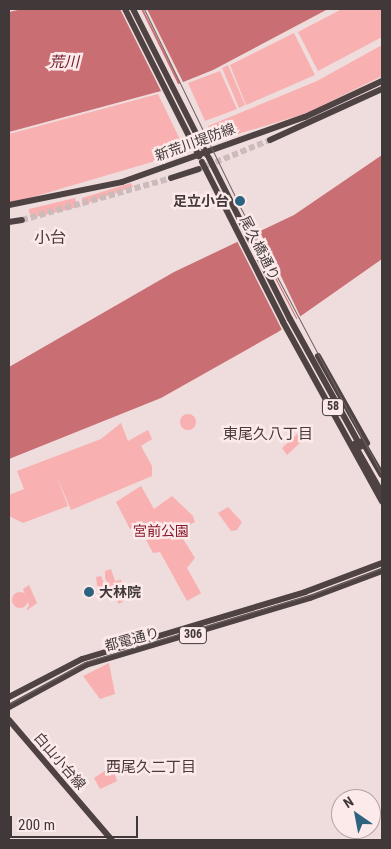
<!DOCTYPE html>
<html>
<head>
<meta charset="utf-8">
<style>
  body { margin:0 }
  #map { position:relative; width:391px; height:849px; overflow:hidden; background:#efdcdc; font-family:"Roboto Condensed","Noto Sans JP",sans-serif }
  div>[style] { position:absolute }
  .green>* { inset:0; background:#f8b0b1 }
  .round { border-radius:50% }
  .water>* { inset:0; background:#c96e72 }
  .pier>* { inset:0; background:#efdcdc }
  .major-tunnel>* { height:6px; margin-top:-3px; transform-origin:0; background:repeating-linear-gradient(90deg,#cbb 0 6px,transparent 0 9px) }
  .major>* { height:6px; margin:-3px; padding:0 3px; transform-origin:3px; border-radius:3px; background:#4f4242 }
  .tram>* { height:1px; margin:-0.5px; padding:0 0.5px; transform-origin:0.5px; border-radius:0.5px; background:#6e6363 }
  .major-bridge>* { height:6px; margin:-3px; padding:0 3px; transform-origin:3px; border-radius:3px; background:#4f4242 }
  .dots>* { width:14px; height:14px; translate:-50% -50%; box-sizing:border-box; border:2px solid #fce9e9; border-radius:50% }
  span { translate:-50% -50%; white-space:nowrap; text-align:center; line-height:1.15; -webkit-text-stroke:5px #fce9e9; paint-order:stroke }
  .shield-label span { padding:1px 4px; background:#fce9e9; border:1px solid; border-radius:4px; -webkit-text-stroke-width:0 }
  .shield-label { font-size:12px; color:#413939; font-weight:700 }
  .street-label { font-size:14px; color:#413939 }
  .poi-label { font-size:14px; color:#413939; font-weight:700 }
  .right { translate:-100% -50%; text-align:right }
  .left { translate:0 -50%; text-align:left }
  .park-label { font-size:14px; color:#88182c }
  .water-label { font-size:15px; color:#6a1623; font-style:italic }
  .neighbourhood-label { font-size:15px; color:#493a3a }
  .quarter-label { font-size:16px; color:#493a3a }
  .frame { position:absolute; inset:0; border:10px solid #413939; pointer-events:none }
  .north { position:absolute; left:331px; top:789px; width:50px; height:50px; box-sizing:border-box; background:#fce9e9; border:1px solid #b1a3a3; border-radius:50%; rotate:327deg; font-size:14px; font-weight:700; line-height:20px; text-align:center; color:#413939 }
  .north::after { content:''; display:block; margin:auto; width:18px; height:22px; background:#2d637f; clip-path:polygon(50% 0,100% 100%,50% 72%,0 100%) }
  .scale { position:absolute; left:10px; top:816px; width:128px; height:22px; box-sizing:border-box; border:2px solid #413939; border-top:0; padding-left:6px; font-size:15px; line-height:18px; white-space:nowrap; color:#413939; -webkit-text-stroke:4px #fce9e9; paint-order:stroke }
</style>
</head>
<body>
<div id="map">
  <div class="green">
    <div style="clip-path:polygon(342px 9px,382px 9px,382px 37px,318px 71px,298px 32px)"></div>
    <div style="clip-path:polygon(294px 33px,315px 75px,246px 105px,230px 65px)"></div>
    <div style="clip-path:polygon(382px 45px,382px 76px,307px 113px,215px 141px,208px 126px,317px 81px)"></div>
    <div style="clip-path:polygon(228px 65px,245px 105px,239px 108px,222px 68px)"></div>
    <div style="clip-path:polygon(220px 71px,237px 109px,205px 121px,188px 83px)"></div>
    <div style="clip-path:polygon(158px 94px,186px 152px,9px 204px,9px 134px)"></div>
    <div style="clip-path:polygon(131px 183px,133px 187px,82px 205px,82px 198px)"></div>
    <div style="clip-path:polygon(75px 198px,78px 207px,36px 217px,29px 213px,29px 209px)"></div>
    <div class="round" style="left:180px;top:414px;width:16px;height:16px"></div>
    <div style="clip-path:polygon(121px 423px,128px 441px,148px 430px,152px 439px,141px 446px,152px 466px,152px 476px,71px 510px,56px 475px,68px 506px,23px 523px,9px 516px,9px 495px,24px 489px,17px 471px,101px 439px)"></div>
    <div style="clip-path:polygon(297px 434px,303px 440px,287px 455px,282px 448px)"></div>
    <div style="clip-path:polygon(141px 486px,154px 509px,172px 496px,193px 516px,195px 522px,178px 531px,195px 558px,187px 568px,201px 593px,187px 601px,160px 552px,153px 553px,138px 525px,130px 529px,116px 502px)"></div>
    <div style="clip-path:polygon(228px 507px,242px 522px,237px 530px,231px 531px,218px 513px)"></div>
    <div style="clip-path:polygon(111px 569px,115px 581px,121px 580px,122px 586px,125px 600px,119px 604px,105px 578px,105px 571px)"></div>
    <div style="clip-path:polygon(101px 576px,109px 595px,99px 601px,96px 577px)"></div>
    <div style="clip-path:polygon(29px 585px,37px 603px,26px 611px,29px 605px,23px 589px)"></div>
    <div class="round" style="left:12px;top:592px;width:16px;height:16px"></div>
    <div style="clip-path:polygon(109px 663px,115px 694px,100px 699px,83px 676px)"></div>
    <div style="clip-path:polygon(106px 770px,114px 771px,117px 781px,100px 789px,94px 778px)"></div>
  </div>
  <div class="water">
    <div style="clip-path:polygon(22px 9px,328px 9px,213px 70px,161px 91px,9px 132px,9px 12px)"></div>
    <div style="clip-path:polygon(382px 155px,382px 259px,278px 332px,161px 398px,9px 459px,9px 367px,174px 272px,294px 215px)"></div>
  </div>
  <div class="pier">
    <div style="clip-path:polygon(120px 9px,141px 9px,179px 86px,162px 93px)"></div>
    <div style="clip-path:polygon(143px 9px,147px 9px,184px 84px,181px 85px)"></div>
    <div style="clip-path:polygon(259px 230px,302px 320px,299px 322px,253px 233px)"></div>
    <div style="clip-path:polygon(252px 234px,298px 322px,283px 332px,237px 241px)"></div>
  </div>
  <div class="major-tunnel">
    <div style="left:199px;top:169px;width:77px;rotate:-22.2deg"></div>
    <div style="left:22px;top:220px;width:155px;rotate:-15.7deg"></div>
  </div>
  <div class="major">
    <div style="left:125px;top:9px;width:165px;rotate:63.3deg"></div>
    <div style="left:133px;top:9px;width:164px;rotate:63.1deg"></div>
    <div style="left:270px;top:140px;width:123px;rotate:-24.5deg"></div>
    <div style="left:171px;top:178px;width:29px;rotate:-18deg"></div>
    <div style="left:9px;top:205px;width:115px;rotate:-11.5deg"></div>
    <div style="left:122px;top:182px;width:194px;rotate:-19.6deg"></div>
    <div style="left:305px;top:117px;width:85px;rotate:-25.1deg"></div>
    <div style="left:9px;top:222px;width:13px;rotate:-9deg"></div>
    <div style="left:290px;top:319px;width:146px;rotate:61deg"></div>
    <div style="left:283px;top:322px;width:205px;rotate:61.1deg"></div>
    <div style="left:318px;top:356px;width:100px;rotate:60.6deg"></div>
    <div style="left:362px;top:441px;width:39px;rotate:60deg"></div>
    <div style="left:354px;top:444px;width:56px;rotate:60.3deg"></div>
    <div style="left:9px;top:697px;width:82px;rotate:-27.5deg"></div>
    <div style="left:82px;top:659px;width:233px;rotate:-16.7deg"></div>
    <div style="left:305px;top:592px;width:82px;rotate:-20.6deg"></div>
    <div style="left:9px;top:707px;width:88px;rotate:-28.6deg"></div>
    <div style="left:86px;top:665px;width:234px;rotate:-16.7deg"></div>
    <div style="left:310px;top:598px;width:77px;rotate:-20.6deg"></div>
    <div style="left:9px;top:720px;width:158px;rotate:49.4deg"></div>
  </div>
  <div class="tram">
    <div style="left:144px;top:9px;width:216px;rotate:64.1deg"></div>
    <div style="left:238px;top:203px;width:308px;rotate:62.1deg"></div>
    <div style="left:9px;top:704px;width:87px;rotate:-28.9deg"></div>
    <div style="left:85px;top:662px;width:241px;rotate:-16.6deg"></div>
    <div style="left:316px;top:593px;width:71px;rotate:-20.7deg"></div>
  </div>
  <div class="major-bridge">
    <div style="left:209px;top:158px;width:180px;rotate:63.3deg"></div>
    <div style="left:202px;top:162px;width:179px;rotate:63.1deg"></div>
  </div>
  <div class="dots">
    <div style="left:240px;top:201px;background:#2d637f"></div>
    <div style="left:89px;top:592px;background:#2d637f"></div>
  </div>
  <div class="shield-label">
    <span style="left:333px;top:407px">58</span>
    <span style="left:193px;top:635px">306</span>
  </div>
  <div class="street-label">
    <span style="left:195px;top:142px;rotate:-20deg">新荒川堤防線</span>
    <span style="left:260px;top:248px;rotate:63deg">尾久橋通り</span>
    <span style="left:132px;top:639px;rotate:-15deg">都電通り</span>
    <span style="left:60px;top:761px;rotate:49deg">白山小台線</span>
  </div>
  <div class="poi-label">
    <span class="right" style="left:229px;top:201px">足立小台</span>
    <span class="left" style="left:99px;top:592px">大林院</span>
  </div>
  <div class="park-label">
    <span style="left:161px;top:531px">宮前公園</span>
  </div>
  <div class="water-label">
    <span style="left:64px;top:63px">荒川</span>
  </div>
  <div class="neighbourhood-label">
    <span style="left:268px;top:435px">東尾久八丁目</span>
    <span style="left:151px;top:768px">西尾久二丁目</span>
  </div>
  <div class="quarter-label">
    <span style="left:50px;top:238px">小台</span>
  </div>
  <div class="frame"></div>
  <div class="north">N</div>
  <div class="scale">200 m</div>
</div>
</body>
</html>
